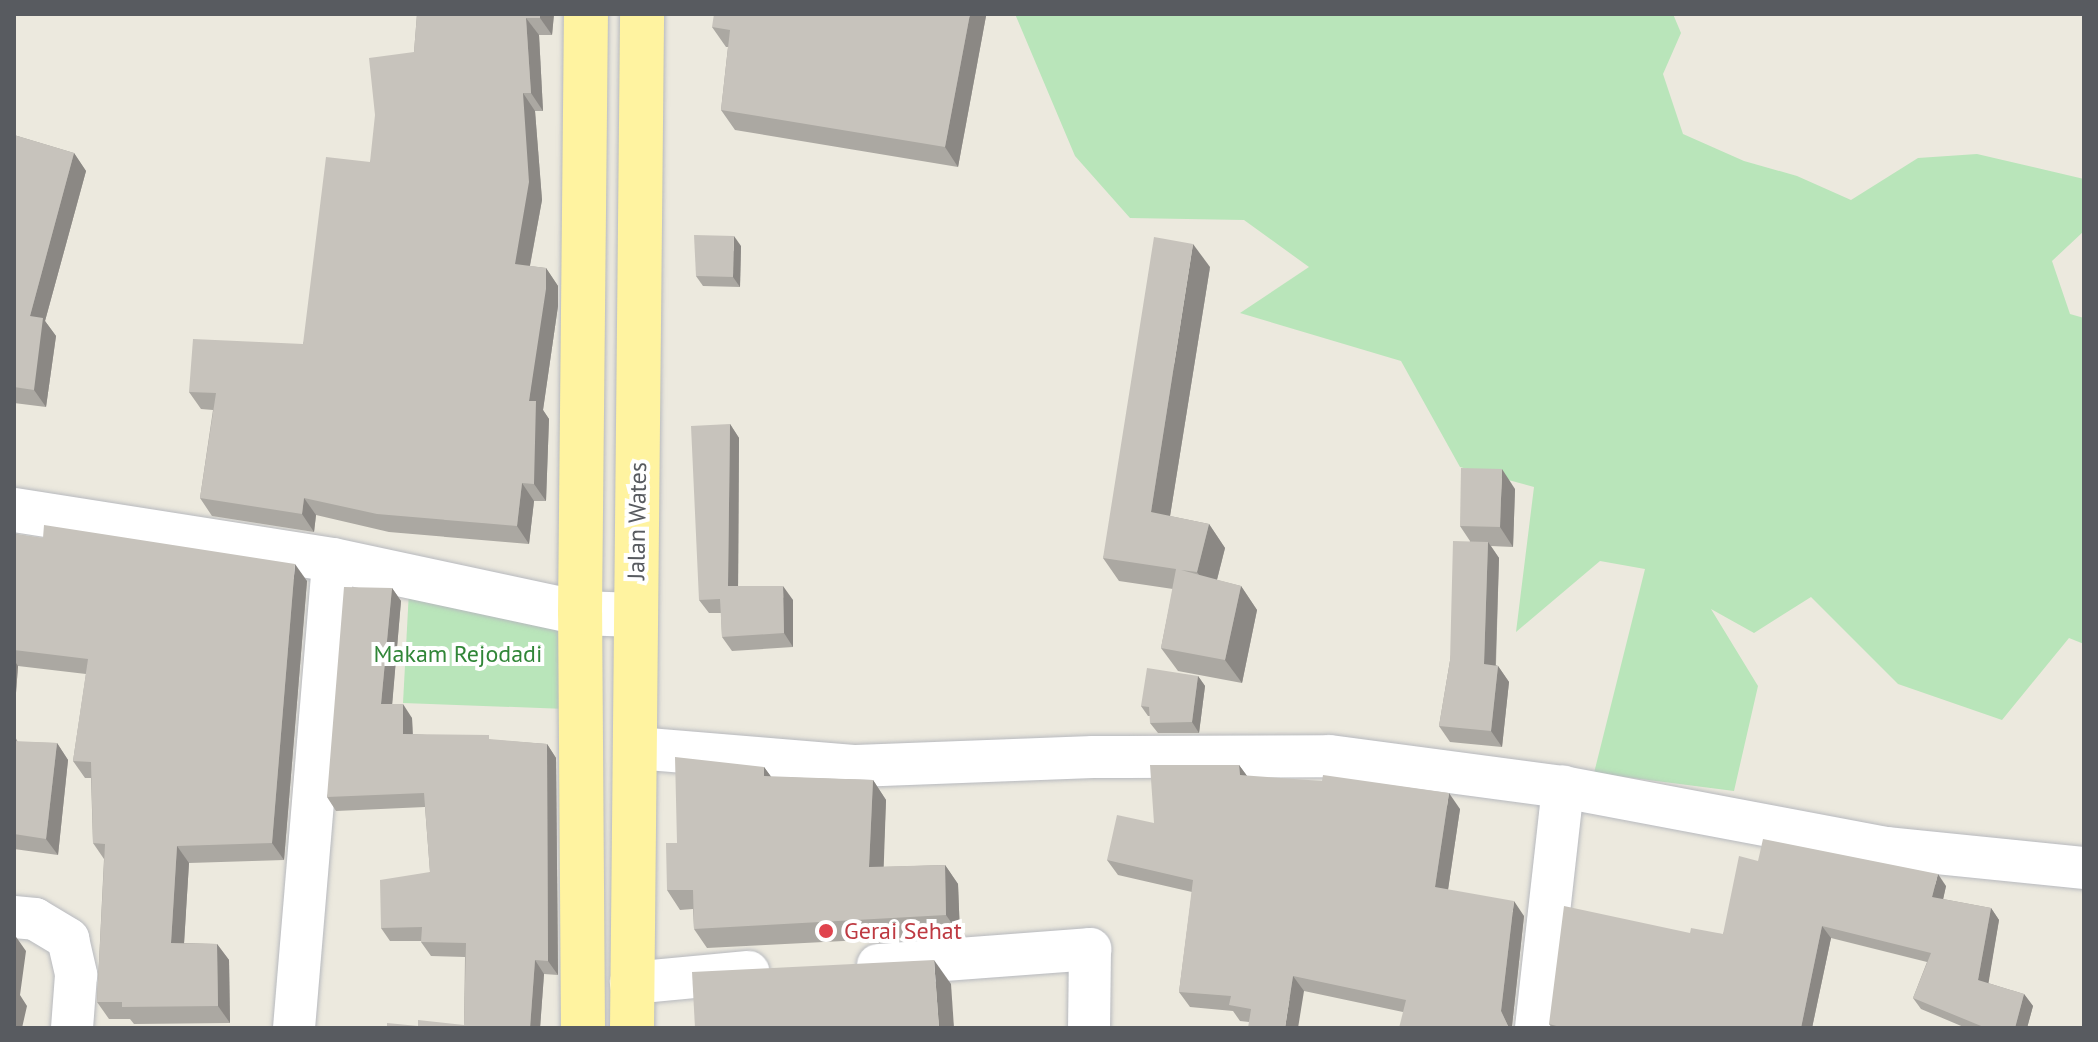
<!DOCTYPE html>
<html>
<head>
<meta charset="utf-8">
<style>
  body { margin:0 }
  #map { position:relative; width:2098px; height:1042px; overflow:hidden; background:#ece9de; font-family:"PT Sans",sans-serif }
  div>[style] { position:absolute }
  .green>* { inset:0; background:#b9e5ba }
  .roads { filter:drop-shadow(0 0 2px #b7b9be) drop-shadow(0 0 2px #b7b9be) }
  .street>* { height:42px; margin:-21px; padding:0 21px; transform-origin:21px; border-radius:21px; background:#fff }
  .secondary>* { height:44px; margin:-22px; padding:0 22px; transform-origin:22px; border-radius:22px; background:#fff }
  .primary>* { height:44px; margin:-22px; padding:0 22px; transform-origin:22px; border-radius:22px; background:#fff3a0 }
  .wall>* { inset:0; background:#aba8a2 }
  .shaded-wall>* { inset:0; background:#8b8884 }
  .building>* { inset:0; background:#c7c3bc }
  .dots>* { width:22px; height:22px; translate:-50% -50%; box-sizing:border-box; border:4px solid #fff; border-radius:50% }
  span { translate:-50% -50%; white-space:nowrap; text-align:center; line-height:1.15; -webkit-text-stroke:8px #fff; paint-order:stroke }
  .street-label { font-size:24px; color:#585b60 }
  .park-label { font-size:24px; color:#318638 }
  .health-label { font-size:24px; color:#be3a42 }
  .left { translate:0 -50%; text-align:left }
  .frame { position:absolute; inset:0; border:16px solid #585b60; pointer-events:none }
</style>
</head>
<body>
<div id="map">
  <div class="green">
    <div style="clip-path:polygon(1015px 14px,1673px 14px,1681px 33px,1663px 74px,1683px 134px,1744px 161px,1797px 176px,1851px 200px,1918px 158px,1977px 154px,2084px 179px,2084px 231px,2052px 261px,2070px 314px,2084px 318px,2084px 644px,2069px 638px,2002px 720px,1898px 684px,1811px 597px,1754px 633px,1711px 609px,1758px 686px,1734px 791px,1594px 773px,1645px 569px,1600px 561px,1516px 632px,1534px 487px,1460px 467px,1401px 361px,1240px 313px,1309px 267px,1244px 220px,1130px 218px,1075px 156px)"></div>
    <div style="clip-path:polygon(409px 591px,565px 625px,566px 709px,403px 703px)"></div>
  </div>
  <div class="roads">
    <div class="street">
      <div style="left:636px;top:748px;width:221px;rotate:4.7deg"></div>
      <div style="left:856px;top:766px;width:237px;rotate:-2.2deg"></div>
      <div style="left:1093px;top:757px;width:237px;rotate:-0.2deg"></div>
      <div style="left:1330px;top:756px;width:235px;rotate:7.6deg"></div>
      <div style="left:1563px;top:787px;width:330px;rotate:10.7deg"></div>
      <div style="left:1887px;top:848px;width:198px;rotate:5.8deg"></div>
      <div style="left:14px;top:917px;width:21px;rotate:5deg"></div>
      <div style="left:35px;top:919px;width:39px;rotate:31deg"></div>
      <div style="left:68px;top:939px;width:37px;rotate:77deg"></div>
      <div style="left:76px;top:975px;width:53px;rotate:94.3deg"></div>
      <div style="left:878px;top:965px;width:213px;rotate:-4.3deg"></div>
      <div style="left:1090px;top:949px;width:79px;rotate:90.7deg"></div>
      <div style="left:631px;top:983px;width:118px;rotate:-5.4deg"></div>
      <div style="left:294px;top:1028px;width:470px;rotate:-85.2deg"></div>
      <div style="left:1536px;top:1028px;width:243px;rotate:-83.6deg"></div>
    </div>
    <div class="secondary">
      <div style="left:14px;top:510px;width:323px;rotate:8.9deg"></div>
      <div style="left:333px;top:560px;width:253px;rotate:12.1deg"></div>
      <div style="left:580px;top:613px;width:56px;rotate:2deg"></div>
    </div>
    <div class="primary">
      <div style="left:583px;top:1028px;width:415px;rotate:-90.4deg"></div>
      <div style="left:580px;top:613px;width:599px;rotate:-89.43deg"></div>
      <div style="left:632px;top:1028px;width:1014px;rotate:-89.43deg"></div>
    </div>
  </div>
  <div class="wall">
    <div style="clip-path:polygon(417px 14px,554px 14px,552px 35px,539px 35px,543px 111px,535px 111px,542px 200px,530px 266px,546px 268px,558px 286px,558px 306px,543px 410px,549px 419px,546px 501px,534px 501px,529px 544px,389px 532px,316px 515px,314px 532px,212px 516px,200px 498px,213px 410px,201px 409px,189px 392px,303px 344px,370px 162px,414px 52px)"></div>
    <div style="clip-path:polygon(986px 16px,958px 167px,735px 130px,721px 110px,728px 47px,726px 47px,712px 27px)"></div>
    <div style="clip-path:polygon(14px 135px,74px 153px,86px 171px,45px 321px,56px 336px,46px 407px,14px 403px)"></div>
    <div style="clip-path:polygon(741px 246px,740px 287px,703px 286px,696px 276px)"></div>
    <div style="clip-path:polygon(1210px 267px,1170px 516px,1209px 524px,1225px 548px,1217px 580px,1241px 586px,1257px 610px,1242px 683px,1178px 671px,1161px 648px,1173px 589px,1119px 581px,1103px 558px)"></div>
    <div style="clip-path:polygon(730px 424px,739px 438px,738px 586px,793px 600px,793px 647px,732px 651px,722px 637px,721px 613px,709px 613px,699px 600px)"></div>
    <div style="clip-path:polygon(1515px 489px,1513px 547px,1491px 546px,1499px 558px,1496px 665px,1498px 666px,1509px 682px,1502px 747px,1450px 742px,1439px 726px,1470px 541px,1460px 526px)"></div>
    <div style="clip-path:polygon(14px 534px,307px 581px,284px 860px,189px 863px,184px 943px,217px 944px,229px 960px,230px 1023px,134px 1024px,130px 1019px,109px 1019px,97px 1002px,104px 859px,93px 843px,91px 778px,85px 778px,73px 761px,86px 674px,18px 666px,14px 719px)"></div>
    <div style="clip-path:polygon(392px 588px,401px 601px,392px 704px,412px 718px,413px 734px,547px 744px,556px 758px,558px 975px,544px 974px,540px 1028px,387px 1028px,464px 1025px,465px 957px,431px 956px,421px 942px,421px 941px,390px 941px,381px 928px,430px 872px,425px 807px,336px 811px,327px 797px)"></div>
    <div style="clip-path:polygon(1198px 676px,1205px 686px,1199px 733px,1158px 733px,1150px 723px,1150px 716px,1148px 716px,1141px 706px)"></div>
    <div style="clip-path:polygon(14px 735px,18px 742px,57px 743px,68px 760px,58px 855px,14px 849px)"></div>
    <div style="clip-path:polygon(1239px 765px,1247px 776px,1460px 809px,1448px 890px,1524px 916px,1512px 1026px,1403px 1012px,1304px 991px,1249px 1022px,1240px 1021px,1233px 1011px,1190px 1007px,1179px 992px,1192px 892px,1118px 875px,1107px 860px,1154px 823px)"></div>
    <div style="clip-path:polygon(764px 767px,771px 777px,873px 780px,886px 800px,883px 867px,945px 865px,958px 884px,960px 935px,707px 948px,694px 929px,693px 909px,680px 910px,667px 890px,677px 843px)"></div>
    <div style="clip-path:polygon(1758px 861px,1946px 886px,1943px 899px,1991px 908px,1999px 920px,1988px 983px,2024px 994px,2033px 1006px,2027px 1028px,1966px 1028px,1921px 1009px,1913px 998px,1927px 962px,1831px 938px,1812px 1028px,1552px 1028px,1549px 1024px,1690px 933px,1723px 934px)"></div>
  </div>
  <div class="shaded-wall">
    <div style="clip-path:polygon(540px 14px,554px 14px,552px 35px,540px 18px)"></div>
    <div style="clip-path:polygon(970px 14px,985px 14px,986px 16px,958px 167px,945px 147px)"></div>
    <div style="clip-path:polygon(526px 18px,539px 35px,543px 111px,531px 93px)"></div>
    <div style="clip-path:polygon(523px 93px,535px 111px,542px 200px,527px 281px,515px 264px)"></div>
    <div style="clip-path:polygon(74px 153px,86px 171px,45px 321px,56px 336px,46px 407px,34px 390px,30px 316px)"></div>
    <div style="clip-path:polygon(734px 236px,741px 246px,740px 287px,733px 277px)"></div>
    <div style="clip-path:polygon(1193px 244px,1210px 267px,1167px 535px,1151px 512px)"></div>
    <div style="clip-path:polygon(546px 268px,558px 286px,558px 306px,543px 410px,549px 419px,546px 501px,534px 484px,529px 401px)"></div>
    <div style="clip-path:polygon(730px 424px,739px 438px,738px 599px,728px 586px)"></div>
    <div style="clip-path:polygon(1502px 469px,1515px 489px,1513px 547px,1500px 527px)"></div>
    <div style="clip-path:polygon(522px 483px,534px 501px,529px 544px,517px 526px)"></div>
    <div style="clip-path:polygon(304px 498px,316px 515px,314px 532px,302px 514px)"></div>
    <div style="clip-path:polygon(1209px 524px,1225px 548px,1213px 595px,1197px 572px)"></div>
    <div style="clip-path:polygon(1488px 542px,1499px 558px,1495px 680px,1484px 664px)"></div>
    <div style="clip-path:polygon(295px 564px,307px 581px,284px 860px,272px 843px)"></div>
    <div style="clip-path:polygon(783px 586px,793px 600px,793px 647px,784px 633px)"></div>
    <div style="clip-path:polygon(1241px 586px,1257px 610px,1242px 683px,1225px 660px)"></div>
    <div style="clip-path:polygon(392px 588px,401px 601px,391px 718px,381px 704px)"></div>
    <div style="clip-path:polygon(14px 660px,18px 666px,14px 719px)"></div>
    <div style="clip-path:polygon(1498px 666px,1509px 682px,1502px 747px,1491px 731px)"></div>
    <div style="clip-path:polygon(1198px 676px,1205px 686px,1199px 733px,1192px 722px)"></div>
    <div style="clip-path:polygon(403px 704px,412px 718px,413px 747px,403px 734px)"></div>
    <div style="clip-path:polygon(57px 743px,68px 760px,58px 855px,46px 839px)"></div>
    <div style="clip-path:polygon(547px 744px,556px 758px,558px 975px,548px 961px)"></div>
    <div style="clip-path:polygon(1239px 765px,1250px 780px,1240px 775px)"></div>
    <div style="clip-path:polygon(764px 767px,778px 786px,764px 776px)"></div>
    <div style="clip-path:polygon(873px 780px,886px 800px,883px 887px,869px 867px)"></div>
    <div style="clip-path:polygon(1449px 793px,1460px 809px,1446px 903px,1435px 887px)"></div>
    <div style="clip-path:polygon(177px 846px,189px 863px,183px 960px,171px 943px)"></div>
    <div style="clip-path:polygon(945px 865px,958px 884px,960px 935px,946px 915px)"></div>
    <div style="clip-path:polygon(1938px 874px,1946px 886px,1941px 909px,1932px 897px)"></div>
    <div style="clip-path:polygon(1514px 901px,1524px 916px,1512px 1026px,1513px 1028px,1509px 1028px,1501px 1011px)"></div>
    <div style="clip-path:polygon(1991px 908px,1999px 920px,1987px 992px,1978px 980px)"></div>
    <div style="clip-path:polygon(1822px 926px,1831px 938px,1812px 1028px,1801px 1028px)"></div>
    <div style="clip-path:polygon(14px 934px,26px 951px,20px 995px,27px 1006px,22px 1028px,14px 1028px)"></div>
    <div style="clip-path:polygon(217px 944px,229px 960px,230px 1023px,218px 1006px)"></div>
    <div style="clip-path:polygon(535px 960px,544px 974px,540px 1028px,530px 1028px)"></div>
    <div style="clip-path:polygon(934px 960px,951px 984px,954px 1028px,939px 1028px)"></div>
    <div style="clip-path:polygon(1293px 976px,1304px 991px,1298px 1028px,1285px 1028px)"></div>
    <div style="clip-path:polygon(2024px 994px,2033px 1006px,2027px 1028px,2015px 1028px)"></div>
  </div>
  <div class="building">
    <div style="clip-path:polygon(417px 14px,540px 14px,540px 18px,526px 18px,531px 93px,523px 93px,529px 182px,515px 264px,546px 268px,546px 289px,529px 401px,536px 401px,534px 484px,522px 483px,517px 526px,377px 514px,304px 498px,302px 514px,200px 498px,216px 393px,189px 392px,193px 339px,303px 344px,326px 157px,370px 162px,375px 115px,369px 58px,414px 52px)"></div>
    <div style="clip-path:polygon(714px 14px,970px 14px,945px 147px,721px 110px,730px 30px,712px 27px)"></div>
    <div style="clip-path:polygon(14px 135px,74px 153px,30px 316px,43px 318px,34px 390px,14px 387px)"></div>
    <div style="clip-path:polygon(694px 235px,734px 236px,733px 277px,696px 276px)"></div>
    <div style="clip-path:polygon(1154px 237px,1193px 244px,1151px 512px,1209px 524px,1197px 572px,1181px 570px,1241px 586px,1225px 660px,1161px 648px,1176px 569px,1103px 558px)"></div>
    <div style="clip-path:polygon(730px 424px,728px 586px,783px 586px,784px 633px,722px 637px,720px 599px,699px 600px,691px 426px)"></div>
    <div style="clip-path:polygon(1461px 468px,1502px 469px,1500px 527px,1460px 526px)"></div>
    <div style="clip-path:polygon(44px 525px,295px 564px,272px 843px,177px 846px,171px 943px,217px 944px,218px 1006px,122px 1007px,122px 1002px,97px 1002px,105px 844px,93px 843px,91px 762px,73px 761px,88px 659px,14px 650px,14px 534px,43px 538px)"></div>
    <div style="clip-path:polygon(1453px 541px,1488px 542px,1484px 664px,1498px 666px,1491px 731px,1439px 726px,1450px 661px)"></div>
    <div style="clip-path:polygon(344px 587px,392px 588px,381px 704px,403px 704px,403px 734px,489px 735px,489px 739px,547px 744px,548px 961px,535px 960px,530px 1028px,387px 1028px,387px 1023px,418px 1026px,418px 1020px,464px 1025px,466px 943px,421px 942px,422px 927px,381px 928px,380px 880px,430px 872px,424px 793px,327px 797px)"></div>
    <div style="clip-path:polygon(1147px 668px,1198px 676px,1192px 722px,1150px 723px,1149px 707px,1141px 706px)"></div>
    <div style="clip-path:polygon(14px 741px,57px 743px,46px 839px,14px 834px)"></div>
    <div style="clip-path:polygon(675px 757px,764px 767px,764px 776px,873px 780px,869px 867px,945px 865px,946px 915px,694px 929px,693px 890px,667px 890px,666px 843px,677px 843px)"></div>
    <div style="clip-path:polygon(1150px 765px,1239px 765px,1240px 775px,1322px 781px,1323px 775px,1449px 793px,1435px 887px,1514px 901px,1501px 1011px,1509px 1028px,1399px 1028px,1406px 1000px,1293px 976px,1285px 1028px,1248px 1028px,1251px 1009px,1229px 1005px,1231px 996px,1179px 992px,1193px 880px,1107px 860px,1117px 815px,1154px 823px)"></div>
    <div style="clip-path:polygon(1763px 839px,1938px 874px,1932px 897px,1991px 908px,1978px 980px,2024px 994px,2015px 1028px,1986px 1028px,1913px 998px,1931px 953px,1822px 926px,1801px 1028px,1763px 1028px,1748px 1026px,1748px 1028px,1564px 1028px,1549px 1024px,1564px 906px,1690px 933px,1691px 928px,1723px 934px,1739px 856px,1758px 861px)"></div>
    <div style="clip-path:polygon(934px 960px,939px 1028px,695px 1028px,692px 972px)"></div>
  </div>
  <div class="dots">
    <div style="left:826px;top:931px;background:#e0444e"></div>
  </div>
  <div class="street-label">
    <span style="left:637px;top:521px;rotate:-89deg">Jalan Wates</span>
  </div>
  <div class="park-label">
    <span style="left:458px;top:654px">Makam Rejodadi</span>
  </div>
  <div class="health-label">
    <span class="left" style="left:844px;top:931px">Gerai Sehat</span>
  </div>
  <div class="frame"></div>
</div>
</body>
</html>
